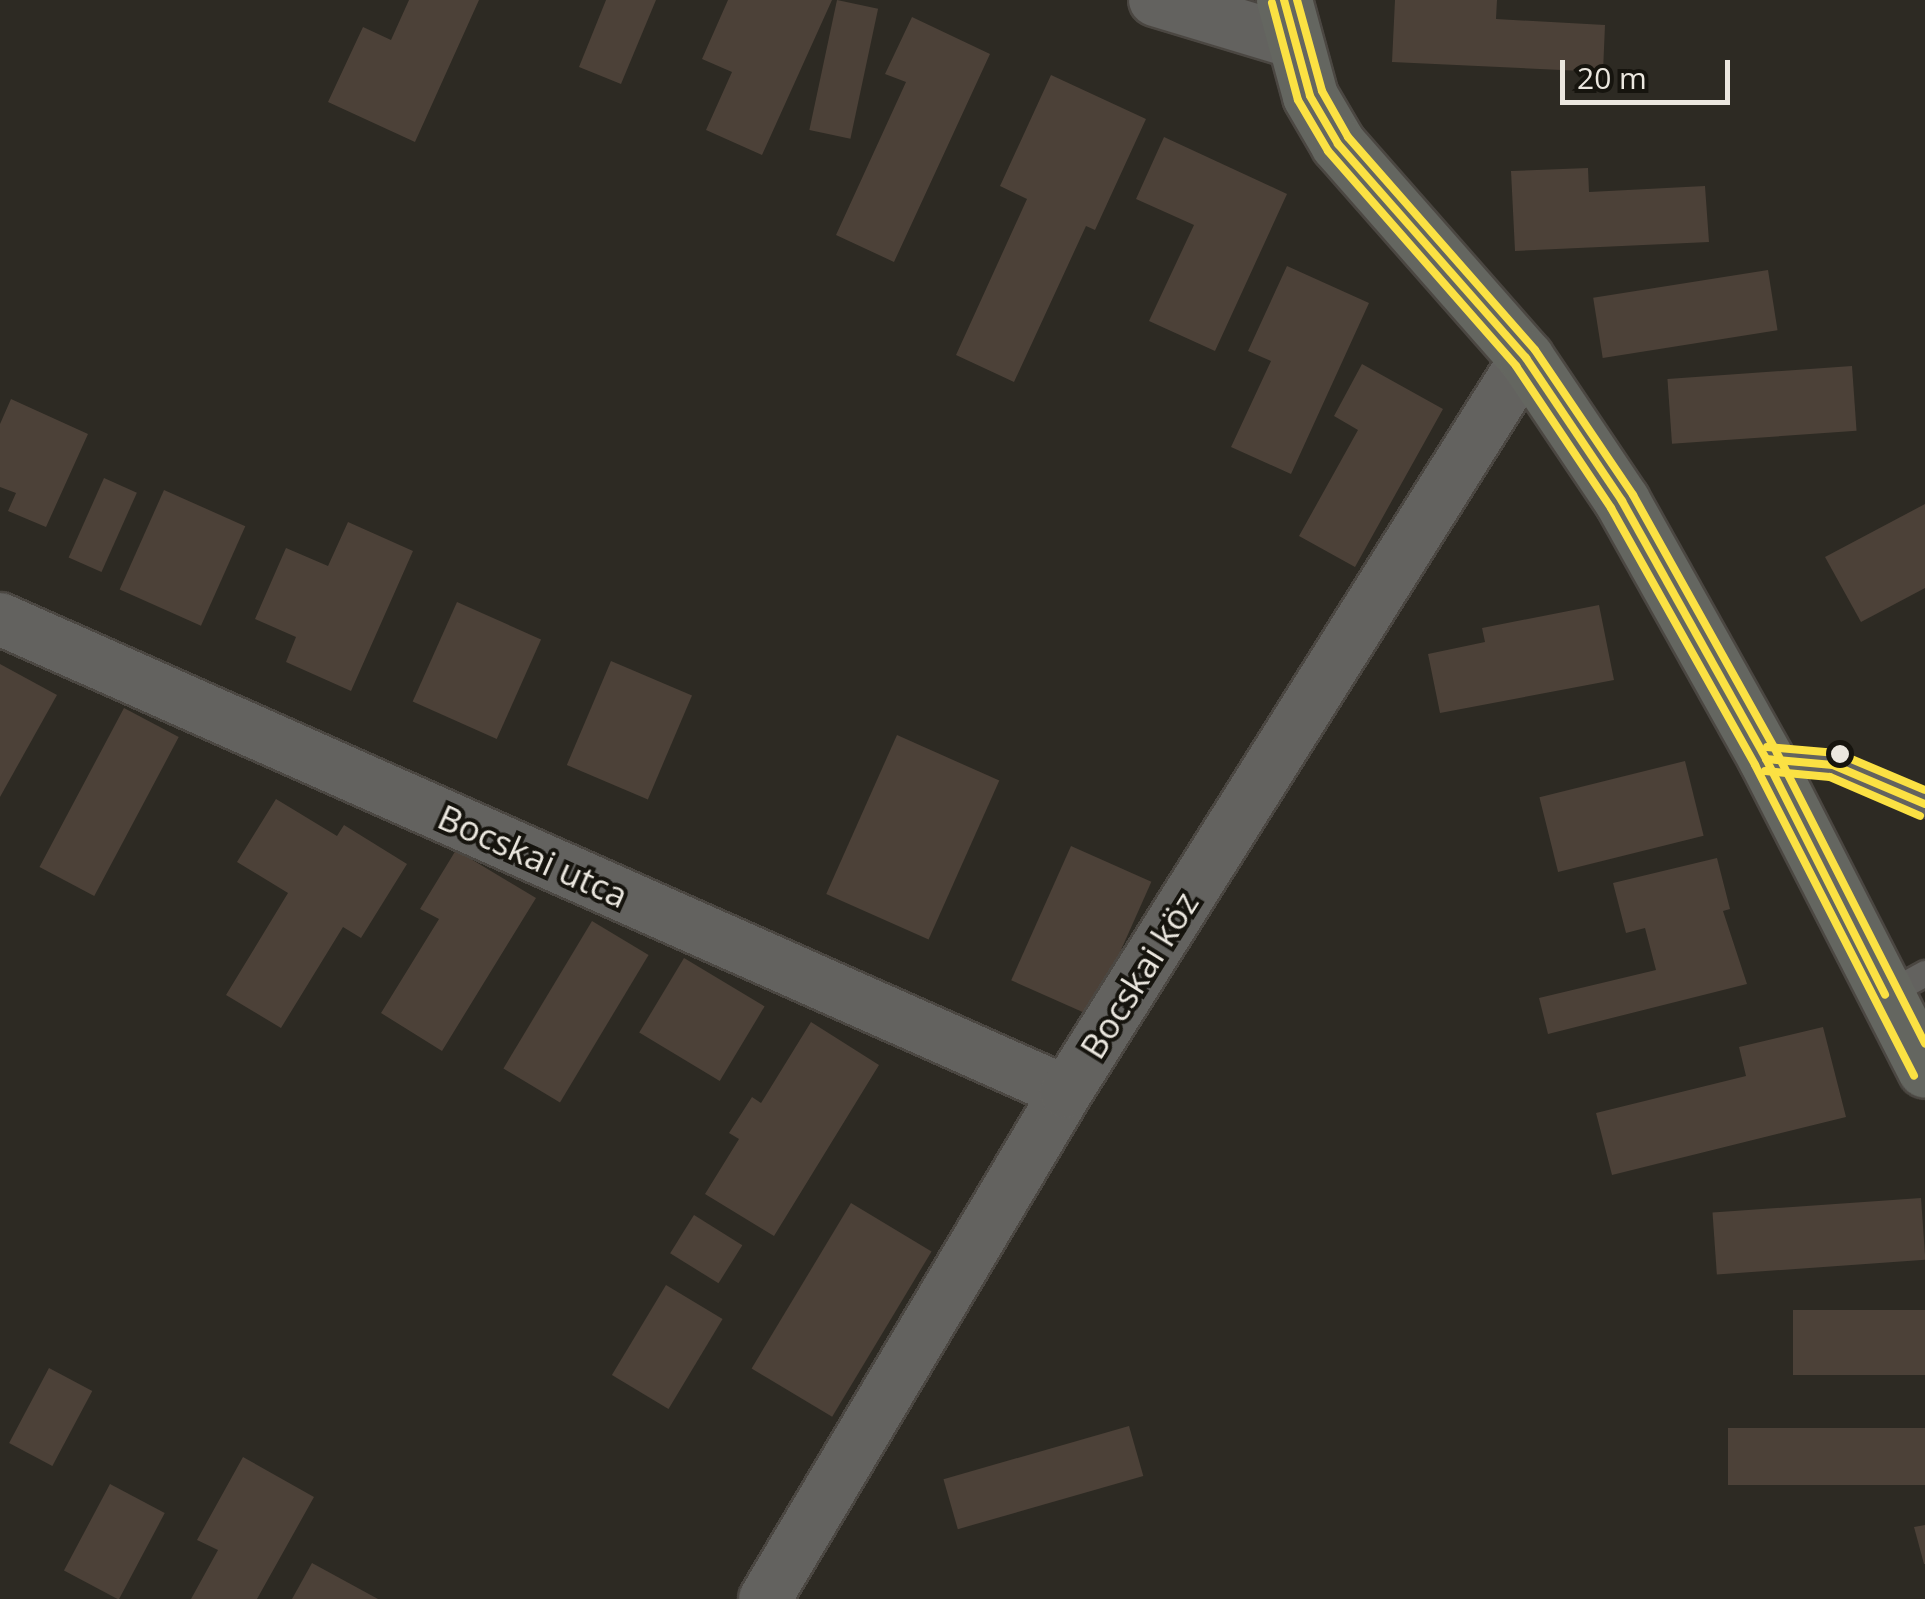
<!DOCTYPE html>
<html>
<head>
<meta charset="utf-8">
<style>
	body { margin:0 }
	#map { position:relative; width:1925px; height:1599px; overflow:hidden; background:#2d2a23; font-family:"Open Sans",sans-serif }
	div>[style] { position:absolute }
	.building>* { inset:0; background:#4c4138; transform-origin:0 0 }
	.roads { filter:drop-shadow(2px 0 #4b4742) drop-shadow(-2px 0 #4b4742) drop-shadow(0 2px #4b4742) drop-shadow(0 -2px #4b4742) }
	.service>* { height:25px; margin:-12.5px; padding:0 12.5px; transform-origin:12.5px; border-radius:12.5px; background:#63625f }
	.minor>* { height:52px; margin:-26px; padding:0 26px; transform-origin:26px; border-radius:26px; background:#63625f }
	.secondary>* { height:55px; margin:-27.5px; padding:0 27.5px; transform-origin:27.5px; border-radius:27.5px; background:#646660 }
	.bus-1>* { height:8px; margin:-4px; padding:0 4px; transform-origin:4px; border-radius:4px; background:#fbe143 }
	.bus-2>* { height:8px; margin:-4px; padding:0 4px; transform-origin:4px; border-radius:4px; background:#fbe143 }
	.bus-3>* { height:8px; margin:-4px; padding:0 4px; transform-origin:4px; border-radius:4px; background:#fbe143 }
	.dots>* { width:28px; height:28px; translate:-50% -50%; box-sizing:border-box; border:5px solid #16140e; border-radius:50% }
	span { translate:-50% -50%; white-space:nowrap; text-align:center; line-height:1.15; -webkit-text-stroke:8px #16140e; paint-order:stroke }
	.street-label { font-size:35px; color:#ebe7df }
	.scale { position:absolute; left:1560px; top:60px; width:170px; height:45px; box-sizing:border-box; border:5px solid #ebe7df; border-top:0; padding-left:12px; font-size:30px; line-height:35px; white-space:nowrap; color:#ebe7df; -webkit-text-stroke:8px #16140e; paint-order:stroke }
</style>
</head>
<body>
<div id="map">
	<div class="building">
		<i style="clip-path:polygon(409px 0,479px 0,415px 142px,328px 102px,363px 27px,391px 40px)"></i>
		<i style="clip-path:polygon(606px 0,656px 0,621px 84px,579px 67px)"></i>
		<i style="clip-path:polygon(728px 0,832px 0,762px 155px,706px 130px,732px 72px,702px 59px)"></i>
		<i style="left:837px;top:0;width:42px;height:133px;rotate:12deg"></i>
		<i style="clip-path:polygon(1395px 0,1497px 0,1496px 19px,1605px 25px,1603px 72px,1392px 62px)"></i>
		<i style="clip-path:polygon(912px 17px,990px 54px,894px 262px,836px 235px,906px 82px,885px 74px)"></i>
		<i style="clip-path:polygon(1051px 75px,1146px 119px,1095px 230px,1086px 226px,1014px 382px,956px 355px,1027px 199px,1000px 186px)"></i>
		<i style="clip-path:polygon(1164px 137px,1287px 194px,1215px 351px,1149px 321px,1194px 225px,1136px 199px)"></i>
		<i style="clip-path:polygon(1588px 168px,1589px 192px,1705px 186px,1709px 242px,1515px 251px,1511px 171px)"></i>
		<i style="clip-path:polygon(1287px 266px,1369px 303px,1291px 474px,1231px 447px,1271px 361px,1248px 351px)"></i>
		<i style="left:1768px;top:270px;width:61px;height:177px;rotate:81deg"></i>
		<i style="clip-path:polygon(1362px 364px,1443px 409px,1355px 567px,1299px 536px,1358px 430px,1334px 416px)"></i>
		<i style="left:1852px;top:366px;width:65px;height:185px;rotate:86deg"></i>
		<i style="clip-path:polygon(11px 399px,88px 434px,46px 527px,8px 511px,16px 493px,0 487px,0 424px)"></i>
		<i style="left:104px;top:478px;width:36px;height:87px;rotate:24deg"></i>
		<i style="left:164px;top:490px;width:89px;height:109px;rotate:24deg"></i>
		<i style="clip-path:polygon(1925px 504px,1925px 588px,1861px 622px,1825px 557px)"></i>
		<i style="clip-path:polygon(348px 522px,413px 551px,351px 691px,286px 662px,296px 637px,255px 619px,286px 548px,328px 566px)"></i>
		<i style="left:457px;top:602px;width:92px;height:109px;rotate:24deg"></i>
		<i style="clip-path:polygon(1599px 605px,1614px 680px,1440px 713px,1428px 654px,1485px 642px,1482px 628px)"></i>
		<i style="left:611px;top:661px;width:88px;height:113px;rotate:23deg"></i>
		<i style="clip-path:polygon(0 664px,57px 695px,0 797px)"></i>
		<i style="left:124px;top:708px;width:62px;height:180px;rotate:28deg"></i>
		<i style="left:897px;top:735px;width:112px;height:174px;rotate:24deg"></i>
		<i style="left:1685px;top:761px;width:77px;height:150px;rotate:76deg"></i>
		<i style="clip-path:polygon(276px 799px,337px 836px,344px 825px,407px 864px,361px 938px,343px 927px,281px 1028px,226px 995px,288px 893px,237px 862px)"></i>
		<i style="left:1071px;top:846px;width:88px;height:147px;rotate:24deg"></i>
		<i style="clip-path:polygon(456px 850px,536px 898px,442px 1051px,381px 1013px,439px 919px,420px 909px)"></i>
		<i style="clip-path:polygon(1717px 858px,1730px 909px,1723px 911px,1747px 984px,1548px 1034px,1539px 998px,1656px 970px,1645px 928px,1626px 933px,1613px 883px)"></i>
		<i style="left:592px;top:921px;width:66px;height:172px;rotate:31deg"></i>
		<i style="left:684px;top:958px;width:94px;height:87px;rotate:31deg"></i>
		<i style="clip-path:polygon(811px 1022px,879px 1065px,774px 1236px,705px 1194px,739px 1139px,729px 1133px,752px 1097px,761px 1103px)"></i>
		<i style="clip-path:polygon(1823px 1027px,1846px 1117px,1612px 1175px,1596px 1113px,1746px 1076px,1739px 1047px)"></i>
		<i style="left:1921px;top:1198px;width:62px;height:209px;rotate:86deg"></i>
		<i style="left:851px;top:1203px;width:94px;height:193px;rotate:31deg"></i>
		<i style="left:694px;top:1215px;width:57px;height:45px;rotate:32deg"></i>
		<i style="left:666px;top:1285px;width:66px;height:105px;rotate:31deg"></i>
		<i style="left:1925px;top:1310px;width:65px;height:132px;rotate:90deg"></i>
		<i style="left:49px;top:1368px;width:49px;height:85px;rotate:28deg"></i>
		<i style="left:1129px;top:1426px;width:52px;height:193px;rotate:74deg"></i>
		<i style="left:1925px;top:1428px;width:57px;height:197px;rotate:90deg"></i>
		<i style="clip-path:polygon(243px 1457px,314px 1497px,257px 1599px,191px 1599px,218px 1550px,197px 1540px)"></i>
		<i style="left:110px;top:1484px;width:62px;height:98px;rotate:28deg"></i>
		<i style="clip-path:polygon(1925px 1525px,1925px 1564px,1924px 1564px,1914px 1527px)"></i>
		<i style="clip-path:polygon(312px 1563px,378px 1599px,292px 1599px)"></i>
	</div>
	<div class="roads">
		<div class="service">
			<i style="left:1766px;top:759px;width:67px;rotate:5.1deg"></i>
			<i style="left:1833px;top:765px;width:100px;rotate:23deg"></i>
			<i style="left:1885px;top:995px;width:46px;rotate:-28.8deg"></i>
		</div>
		<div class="minor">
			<i style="left:1155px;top:0;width:142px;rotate:16.8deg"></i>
			<i style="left:0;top:619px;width:1166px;rotate:23.93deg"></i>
			<i style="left:765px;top:1599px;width:590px;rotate:-59.3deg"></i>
			<i style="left:1066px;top:1092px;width:866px;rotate:-57.92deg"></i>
		</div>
		<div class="secondary">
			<i style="left:1284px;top:0;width:99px;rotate:74.8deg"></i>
			<i style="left:1310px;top:96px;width:56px;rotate:59.7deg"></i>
			<i style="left:1338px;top:144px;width:285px;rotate:48.7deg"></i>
			<i style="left:1526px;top:358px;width:172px;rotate:56.1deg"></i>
			<i style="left:1622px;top:501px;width:295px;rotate:60.8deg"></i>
			<i style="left:1766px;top:759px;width:349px;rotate:62.9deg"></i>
		</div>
	</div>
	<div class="bus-1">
		<i style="left:1284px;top:0;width:99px;rotate:74.8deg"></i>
		<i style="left:1310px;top:96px;width:56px;rotate:59.7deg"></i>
		<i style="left:1338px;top:144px;width:285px;rotate:48.7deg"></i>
		<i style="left:1526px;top:358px;width:172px;rotate:56.1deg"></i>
		<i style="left:1622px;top:501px;width:295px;rotate:60.8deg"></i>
		<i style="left:1766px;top:759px;width:264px;rotate:63.2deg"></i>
		<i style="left:1766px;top:759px;width:67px;rotate:5.1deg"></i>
		<i style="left:1833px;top:765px;width:100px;rotate:23deg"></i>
	</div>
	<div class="bus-2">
		<i style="left:1272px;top:3px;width:100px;rotate:75deg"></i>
		<i style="left:1298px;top:100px;width:59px;rotate:59.5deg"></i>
		<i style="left:1328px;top:151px;width:286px;rotate:48.8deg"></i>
		<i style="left:1516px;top:366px;width:171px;rotate:56.2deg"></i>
		<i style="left:1611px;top:508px;width:295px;rotate:60.7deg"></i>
		<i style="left:1755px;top:765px;width:349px;rotate:62.9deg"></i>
		<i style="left:1765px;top:771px;width:65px;rotate:5.3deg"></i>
		<i style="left:1830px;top:777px;width:98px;rotate:23.4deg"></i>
	</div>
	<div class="bus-3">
		<i style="left:1297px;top:0;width:94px;rotate:74.6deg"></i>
		<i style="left:1322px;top:91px;width:53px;rotate:60.5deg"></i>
		<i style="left:1348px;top:137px;width:283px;rotate:48.7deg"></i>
		<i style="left:1535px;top:350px;width:175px;rotate:55.9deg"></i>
		<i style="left:1633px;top:495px;width:295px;rotate:60.8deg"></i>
		<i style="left:1777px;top:753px;width:326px;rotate:63deg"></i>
		<i style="left:1767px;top:747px;width:70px;rotate:4.9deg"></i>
		<i style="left:1837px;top:753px;width:95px;rotate:22.8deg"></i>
	</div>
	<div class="dots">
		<i style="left:1840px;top:754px;background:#ebe7df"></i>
	</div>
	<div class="street-label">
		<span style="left:533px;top:856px;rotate:24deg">Bocskai utca</span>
		<span style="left:1139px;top:975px;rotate:-58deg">Bocskai köz</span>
	</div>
	<div class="scale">20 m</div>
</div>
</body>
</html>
